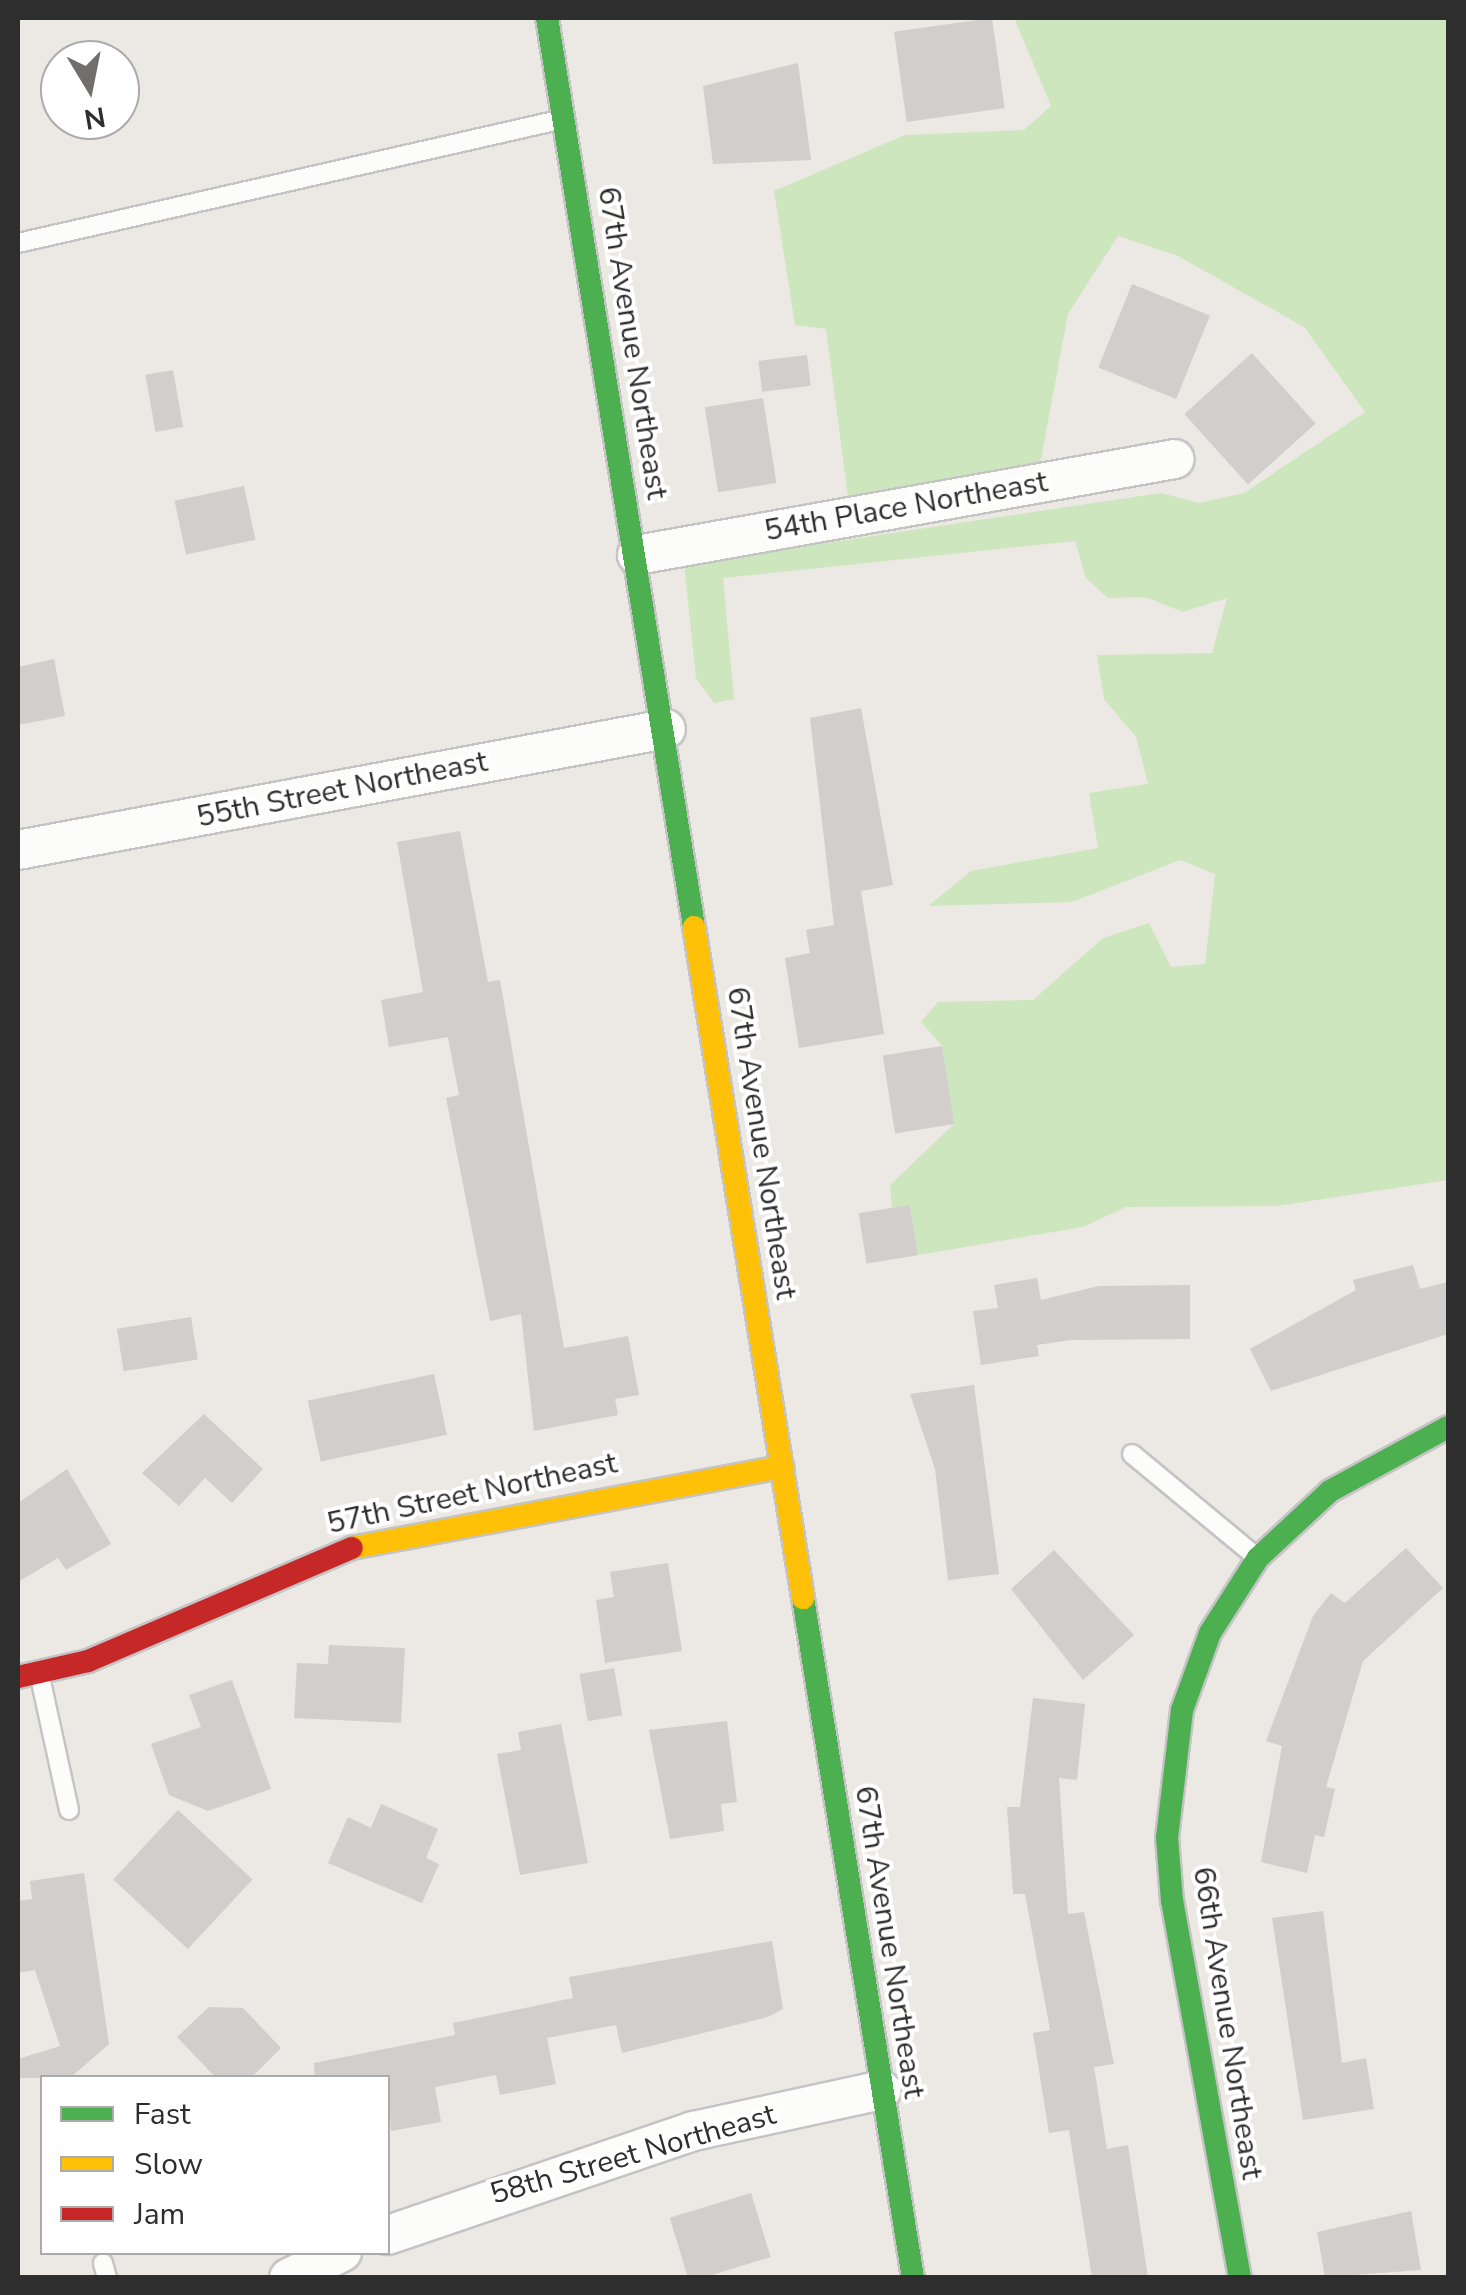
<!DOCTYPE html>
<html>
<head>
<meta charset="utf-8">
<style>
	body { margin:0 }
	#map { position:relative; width:1466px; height:2295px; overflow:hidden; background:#ece8e4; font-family:"Nunito Sans",sans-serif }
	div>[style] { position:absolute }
	.green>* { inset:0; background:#cee6be }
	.building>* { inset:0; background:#d1cecb; transform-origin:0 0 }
	.roads { filter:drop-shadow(2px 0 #c5c4c5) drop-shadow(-2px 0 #c5c4c5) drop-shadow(0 2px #c5c4c5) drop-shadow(0 -2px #c5c4c5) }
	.lane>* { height:18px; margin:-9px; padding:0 9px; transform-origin:9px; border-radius:9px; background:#fcfcfb }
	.street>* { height:38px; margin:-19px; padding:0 19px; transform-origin:19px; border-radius:19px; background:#fcfcfb }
	.fast>* { height:22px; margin:-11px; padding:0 11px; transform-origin:11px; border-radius:11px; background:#4caf50 }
	.slow>* { height:22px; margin:-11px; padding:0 11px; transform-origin:11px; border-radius:11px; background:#ffc107 }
	.jam>* { height:22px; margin:-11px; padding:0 11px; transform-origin:11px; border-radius:11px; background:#c62828 }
	span { translate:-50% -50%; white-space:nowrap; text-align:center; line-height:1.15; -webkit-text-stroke:8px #fff; paint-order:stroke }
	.street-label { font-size:30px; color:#2e2e2e }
	.frame { position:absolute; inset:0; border:20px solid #2e2e2e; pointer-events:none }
	.legend { position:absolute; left:40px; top:2075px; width:350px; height:180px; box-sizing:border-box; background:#fff; border:2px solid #ababab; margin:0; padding:12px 18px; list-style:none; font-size:30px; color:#2e2e2e }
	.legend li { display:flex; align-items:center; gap:20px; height:50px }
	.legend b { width:50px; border:2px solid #ababab }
	.north { position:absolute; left:40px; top:40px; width:100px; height:100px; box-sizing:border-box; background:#fff; border:2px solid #ababab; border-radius:50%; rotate:170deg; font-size:28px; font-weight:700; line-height:40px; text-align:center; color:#2e2e2e }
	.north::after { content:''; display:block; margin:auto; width:35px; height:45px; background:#706f6e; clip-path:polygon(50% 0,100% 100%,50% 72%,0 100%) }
</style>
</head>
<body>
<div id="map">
	<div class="green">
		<i style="clip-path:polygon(1014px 18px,1448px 18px,1448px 1180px,1277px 1206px,1126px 1207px,1083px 1227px,918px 1255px,910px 1205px,892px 1208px,890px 1185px,954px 1124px,942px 1046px,921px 1022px,938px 1002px,1033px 1000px,1103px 938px,1149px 923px,1171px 967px,1205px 964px,1215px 874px,1180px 860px,1072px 902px,928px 906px,971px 871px,1098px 848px,1089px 793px,1148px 784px,1136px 737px,1104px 699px,1097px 655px,1212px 653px,1227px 598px,1183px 612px,1145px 597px,1108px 598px,1086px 578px,1075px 541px,723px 578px,734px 699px,714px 703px,696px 678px,684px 564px,1161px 493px,1199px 503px,1244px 493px,1365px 412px,1304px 327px,1178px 256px,1118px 236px,1068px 314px,1040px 464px,848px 497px,826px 329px,795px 325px,774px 191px,905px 135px,1024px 130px,1051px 106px)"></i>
	</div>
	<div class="building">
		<i style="left:992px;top:18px;width:91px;height:99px;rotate:82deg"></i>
		<i style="clip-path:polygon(798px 63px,811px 160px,713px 164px,703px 86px)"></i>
		<i style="left:1132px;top:284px;width:84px;height:90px;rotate:22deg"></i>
		<i style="left:1252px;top:353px;width:95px;height:91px;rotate:48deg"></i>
		<i style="left:807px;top:355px;width:31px;height:49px;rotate:83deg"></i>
		<i style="left:173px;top:370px;width:58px;height:28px;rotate:80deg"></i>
		<i style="left:763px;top:398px;width:86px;height:59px;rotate:81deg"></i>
		<i style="left:244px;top:486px;width:55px;height:71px;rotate:78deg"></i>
		<i style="clip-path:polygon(54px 659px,65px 716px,18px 725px,18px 667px)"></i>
		<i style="clip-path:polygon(861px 708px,893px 885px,861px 891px,884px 1034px,799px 1048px,785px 958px,810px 953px,806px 930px,834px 925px,810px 718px)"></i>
		<i style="clip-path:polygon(460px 831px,488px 982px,500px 980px,564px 1348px,628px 1336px,639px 1395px,615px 1399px,618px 1415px,534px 1431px,521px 1314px,490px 1321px,446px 1098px,459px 1095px,448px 1037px,389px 1047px,381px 1000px,423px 992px,397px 842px)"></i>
		<i style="left:942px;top:1046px;width:79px;height:60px;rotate:81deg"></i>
		<i style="left:910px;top:1205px;width:51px;height:52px;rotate:81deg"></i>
		<i style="clip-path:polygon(1413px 1265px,1420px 1289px,1448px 1282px,1448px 1334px,1271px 1391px,1250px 1349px,1356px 1290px,1353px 1280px)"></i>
		<i style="clip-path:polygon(1037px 1278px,1041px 1300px,1099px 1286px,1190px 1285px,1190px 1339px,1071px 1340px,1037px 1345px,1039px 1356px,981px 1365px,973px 1311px,998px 1308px,994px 1285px)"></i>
		<i style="left:191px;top:1317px;width:43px;height:75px;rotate:81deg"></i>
		<i style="left:434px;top:1374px;width:62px;height:129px;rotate:78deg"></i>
		<i style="clip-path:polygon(974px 1385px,999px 1574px,948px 1580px,935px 1469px,910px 1394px)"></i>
		<i style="clip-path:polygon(204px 1414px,263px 1469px,232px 1503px,205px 1478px,179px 1506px,142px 1473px)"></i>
		<i style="clip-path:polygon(67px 1469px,111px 1544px,66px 1570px,58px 1558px,18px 1582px,18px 1503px)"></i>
		<i style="clip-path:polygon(1406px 1548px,1443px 1588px,1363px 1661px,1326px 1787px,1335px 1789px,1324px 1837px,1315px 1835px,1307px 1873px,1261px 1862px,1282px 1746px,1266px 1741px,1313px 1616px,1331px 1593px,1345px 1603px)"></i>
		<i style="clip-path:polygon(1054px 1550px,1134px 1635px,1083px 1680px,1011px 1589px)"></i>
		<i style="clip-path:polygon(668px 1563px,682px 1651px,605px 1663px,596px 1600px,614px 1597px,610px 1572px)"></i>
		<i style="clip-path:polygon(329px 1645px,405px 1648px,401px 1723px,294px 1718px,297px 1663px,328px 1664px)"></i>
		<i style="left:614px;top:1668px;width:48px;height:35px;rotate:80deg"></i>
		<i style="clip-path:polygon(232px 1680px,271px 1789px,208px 1811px,169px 1795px,151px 1744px,201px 1727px,189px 1695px)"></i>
		<i style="clip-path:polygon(1033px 1698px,1085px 1704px,1077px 1780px,1059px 1778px,1068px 1914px,1084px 1912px,1114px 2064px,1094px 2067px,1107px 2149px,1128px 2145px,1148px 2278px,1092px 2278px,1069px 2130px,1049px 2133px,1033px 2033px,1050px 2030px,1025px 1894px,1013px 1894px,1007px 1807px,1020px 1807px)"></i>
		<i style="clip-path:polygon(727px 1721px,737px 1802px,721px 1804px,724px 1831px,670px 1839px,649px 1730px)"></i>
		<i style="clip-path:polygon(561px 1724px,588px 1863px,520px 1875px,497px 1754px,521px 1750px,518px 1732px)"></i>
		<i style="clip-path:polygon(381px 1804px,438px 1829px,426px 1858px,439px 1864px,422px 1903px,328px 1863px,348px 1817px,371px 1828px)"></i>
		<i style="left:178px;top:1810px;width:102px;height:95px;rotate:43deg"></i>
		<i style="clip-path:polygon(84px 1873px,109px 2044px,70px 2078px,18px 2078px,18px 2059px,60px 2046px,35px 1970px,18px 1973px,18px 1901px,32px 1899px,30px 1881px)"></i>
		<i style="clip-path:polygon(1323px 1911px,1342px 2063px,1366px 2058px,1374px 2109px,1303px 2120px,1272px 1918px)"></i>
		<i style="clip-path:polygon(772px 1941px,783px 2009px,768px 2017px,622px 2053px,616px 2025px,547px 2038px,556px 2084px,500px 2095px,496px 2075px,435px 2087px,441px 2122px,391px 2131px,388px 2078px,315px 2078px,314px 2063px,455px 2035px,453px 2023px,573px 1998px,569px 1977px)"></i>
		<i style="clip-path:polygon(209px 2007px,243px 2008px,281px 2048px,251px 2078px,216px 2078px,177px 2037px)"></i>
		<i style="left:751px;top:2193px;width:67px;height:85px;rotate:73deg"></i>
		<i style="clip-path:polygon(1411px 2211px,1421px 2270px,1325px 2277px,1317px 2232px)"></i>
	</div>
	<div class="roads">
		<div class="lane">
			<i style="left:18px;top:243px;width:555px;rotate:-12.81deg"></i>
			<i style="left:1132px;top:1454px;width:157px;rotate:39.6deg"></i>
			<i style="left:40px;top:1677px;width:136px;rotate:77.7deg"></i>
			<i style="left:103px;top:2263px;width:16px;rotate:75deg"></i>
		</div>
		<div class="street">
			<i style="left:637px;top:555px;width:546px;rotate:-10.12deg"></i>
			<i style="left:18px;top:850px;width:659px;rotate:-10.58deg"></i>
			<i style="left:388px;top:2235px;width:323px;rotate:-18.8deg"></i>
			<i style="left:694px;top:2131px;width:192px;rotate:-12.3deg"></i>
			<i style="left:289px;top:2278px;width:59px;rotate:-26.1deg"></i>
		</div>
		<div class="fast">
			<i style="left:547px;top:18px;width:921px;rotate:80.81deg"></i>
			<i style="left:803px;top:1598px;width:689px;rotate:80.81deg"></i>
			<i style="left:1240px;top:2278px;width:383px;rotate:-100.2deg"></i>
			<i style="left:1172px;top:1901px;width:63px;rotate:-94.5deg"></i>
			<i style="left:1167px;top:1838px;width:129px;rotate:-83.3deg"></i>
			<i style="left:1182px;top:1710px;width:82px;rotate:-70deg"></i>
			<i style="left:1210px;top:1633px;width:89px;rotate:-57.4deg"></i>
			<i style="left:1258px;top:1558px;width:98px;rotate:-42.9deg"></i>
			<i style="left:1330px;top:1491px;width:134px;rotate:-28.5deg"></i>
		</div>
		<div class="slow">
			<i style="left:694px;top:927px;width:680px;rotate:80.77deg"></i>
			<i style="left:352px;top:1548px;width:438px;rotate:-10.7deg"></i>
		</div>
		<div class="jam">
			<i style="left:18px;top:1677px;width:72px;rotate:-12.9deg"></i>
			<i style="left:88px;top:1661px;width:287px;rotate:-23.2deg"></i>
		</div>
	</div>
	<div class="street-label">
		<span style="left:632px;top:343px;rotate:81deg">67th Avenue Northeast</span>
		<span style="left:906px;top:507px;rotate:-10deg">54th Place Northeast</span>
		<span style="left:342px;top:790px;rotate:-11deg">55th Street Northeast</span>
		<span style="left:761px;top:1143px;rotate:81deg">67th Avenue Northeast</span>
		<span style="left:472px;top:1494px;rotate:-12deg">57th Street Northeast</span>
		<span style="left:889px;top:1942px;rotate:81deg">67th Avenue Northeast</span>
		<span style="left:1227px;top:2023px;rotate:81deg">66th Avenue Northeast</span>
		<span style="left:633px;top:2155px;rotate:-16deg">58th Street Northeast</span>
	</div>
	<div class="frame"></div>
	<ul class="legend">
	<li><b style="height:12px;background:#4caf50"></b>Fast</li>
	<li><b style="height:12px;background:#ffc107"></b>Slow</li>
	<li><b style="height:12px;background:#c62828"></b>Jam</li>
	</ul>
	<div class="north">N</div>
</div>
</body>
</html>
